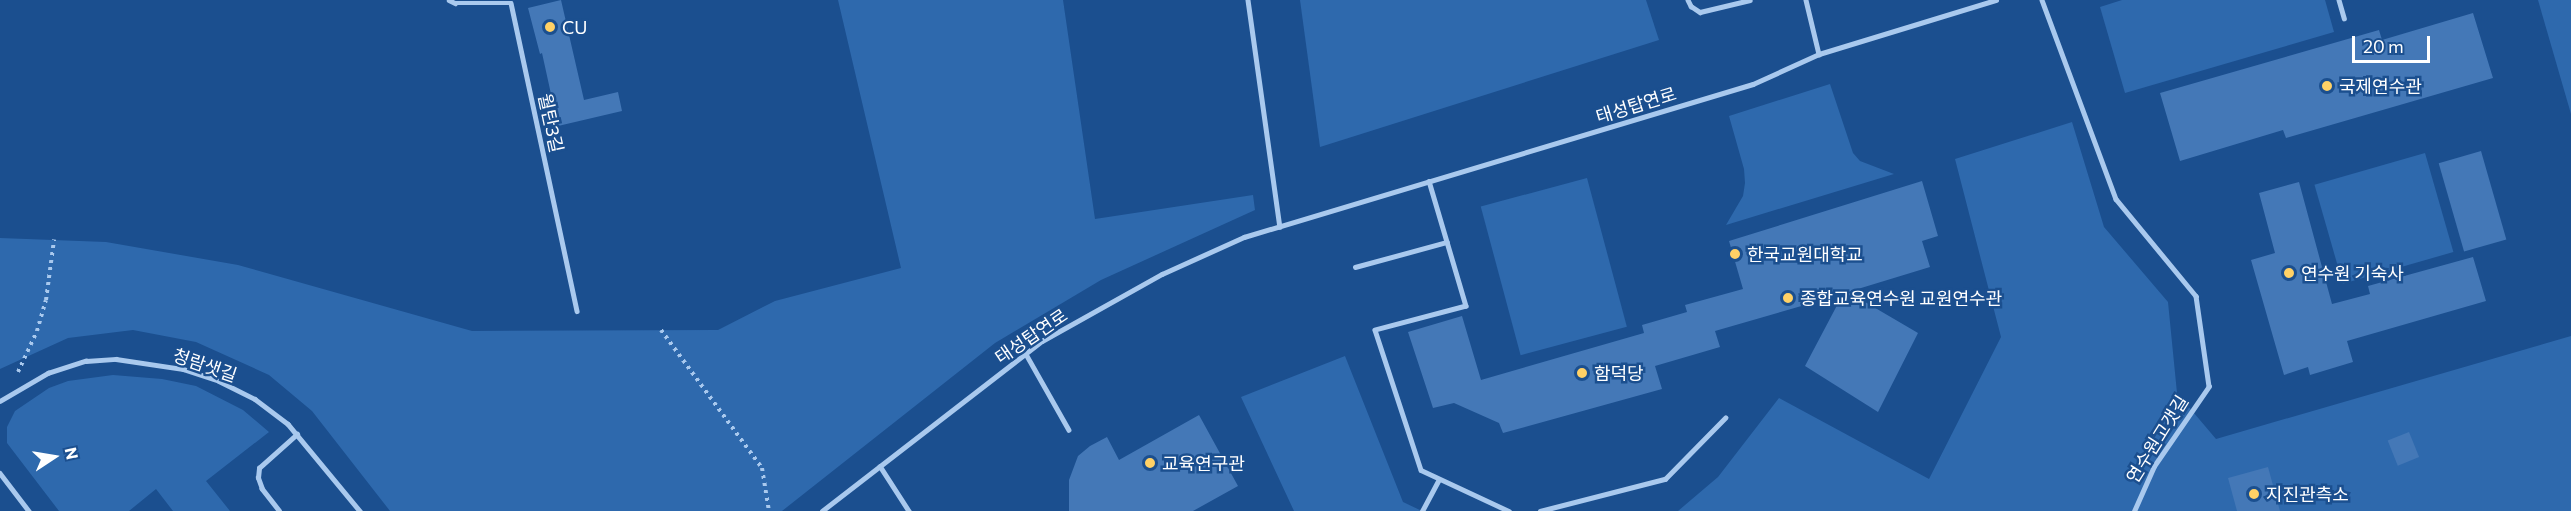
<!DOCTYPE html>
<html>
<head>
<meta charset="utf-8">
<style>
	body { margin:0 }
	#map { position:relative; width:2571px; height:511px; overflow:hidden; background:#1b4f8f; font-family:Commissioner,"Noto Sans KR",sans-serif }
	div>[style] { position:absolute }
	.green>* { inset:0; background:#2e69ad; transform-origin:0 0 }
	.building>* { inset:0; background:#4478b7; transform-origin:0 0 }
	.path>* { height:4px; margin-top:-2px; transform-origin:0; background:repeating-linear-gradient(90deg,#a9c9ee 0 3px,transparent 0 7.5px) }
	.service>* { height:4.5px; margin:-2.25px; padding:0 2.25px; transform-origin:2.25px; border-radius:2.25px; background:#a9c9ee }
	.pedestrian>* { height:5px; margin:-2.5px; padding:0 2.5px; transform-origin:2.5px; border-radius:2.5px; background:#a9c9ee }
	.dots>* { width:16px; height:16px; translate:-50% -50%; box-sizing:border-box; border:3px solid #1b4f8f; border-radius:50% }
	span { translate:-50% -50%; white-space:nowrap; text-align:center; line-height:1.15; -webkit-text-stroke:5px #1b4f8f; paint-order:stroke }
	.poi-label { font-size:18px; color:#fff }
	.left { translate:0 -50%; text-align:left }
	.street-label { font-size:18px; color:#fff }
	.north { position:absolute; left:24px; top:427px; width:60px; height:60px; -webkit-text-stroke:4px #1b4f8f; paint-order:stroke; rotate:78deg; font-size:16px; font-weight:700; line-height:24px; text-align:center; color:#fff }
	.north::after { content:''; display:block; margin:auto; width:21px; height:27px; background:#fff; clip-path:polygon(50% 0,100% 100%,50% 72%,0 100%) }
	.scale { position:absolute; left:2352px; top:36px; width:78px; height:27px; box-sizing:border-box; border:3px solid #fff; border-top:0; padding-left:8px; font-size:18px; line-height:21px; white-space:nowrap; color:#fff; -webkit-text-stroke:4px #1b4f8f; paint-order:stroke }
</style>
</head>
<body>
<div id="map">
	<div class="green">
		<i style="clip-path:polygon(838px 0,1063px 0,1095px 219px,1253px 195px,1255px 210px,1101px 280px,995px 343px,782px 511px,390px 511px,312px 411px,269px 375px,196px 342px,133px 330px,68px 338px,0 369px,0 238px,106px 242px,238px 265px,472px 331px,718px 330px,775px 301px,901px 268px)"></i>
		<i style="clip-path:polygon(1300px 0,1646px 0,1659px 40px,1320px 147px)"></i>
		<i style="clip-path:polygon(2122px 0,2325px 0,2334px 32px,2125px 93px,2100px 7px)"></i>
		<i style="clip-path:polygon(2538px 0,2571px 0,2571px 114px)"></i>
		<i style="clip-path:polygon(1830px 84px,1853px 153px,1860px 161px,1894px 174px,1726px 225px,1743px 196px,1745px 183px,1744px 169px,1729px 116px)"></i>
		<i style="clip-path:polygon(2072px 122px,2104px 227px,2168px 302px,2177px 393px,2216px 439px,2571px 336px,2571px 511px,1678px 511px,1718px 477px,1779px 398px,1929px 479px,2001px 337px,1955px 159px)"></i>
		<i style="left:2425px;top:153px;width:103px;height:115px;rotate:74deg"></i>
		<i style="left:1587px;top:178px;width:154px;height:110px;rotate:75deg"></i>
		<i style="clip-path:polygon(1345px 356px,1403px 502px,1422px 511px,1294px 511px,1241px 397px)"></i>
		<i style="clip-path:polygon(113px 375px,162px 379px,196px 386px,243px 410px,269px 432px,206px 481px,230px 511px,173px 511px,156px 489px,129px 511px,59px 511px,7px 443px,7px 427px,15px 411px,49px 388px,68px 381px)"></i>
	</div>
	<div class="building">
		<i style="clip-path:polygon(561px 0,584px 100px,618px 92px,622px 111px,558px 126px,542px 53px,540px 54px,528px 8px)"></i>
		<i style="clip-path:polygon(2473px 13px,2493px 78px,2286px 138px,2283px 130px,2180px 161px,2160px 93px,2379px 30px,2382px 40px)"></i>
		<i style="left:2481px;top:151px;width:92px;height:44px;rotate:74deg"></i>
		<i style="clip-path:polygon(1922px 181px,1938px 236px,1922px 241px,1930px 267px,1848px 292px,1918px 333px,1878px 412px,1805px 366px,1843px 294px,1715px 331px,1720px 347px,1655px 366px,1662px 389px,1503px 433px,1499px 423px,1454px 403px,1433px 408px,1408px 332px,1462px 316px,1481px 380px,1644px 333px,1642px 325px,1687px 312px,1685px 305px,1743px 289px,1729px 241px)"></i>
		<i style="clip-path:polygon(2299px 182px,2332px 304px,2370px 294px,2368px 286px,2473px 257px,2486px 301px,2347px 341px,2353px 362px,2310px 375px,2308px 367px,2284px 375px,2251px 260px,2275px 253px,2259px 193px)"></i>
		<i style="clip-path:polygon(1199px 415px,1238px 486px,1193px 511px,1069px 511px,1069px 480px,1078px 456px,1090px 446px,1107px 437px,1119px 460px)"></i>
		<i style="left:2409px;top:432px;width:27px;height:23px;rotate:68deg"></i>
		<i style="clip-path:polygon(2268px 467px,2280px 511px,2237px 511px,2228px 478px)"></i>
	</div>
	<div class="path">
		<i style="left:661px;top:330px;width:171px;rotate:53.8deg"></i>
		<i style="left:762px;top:468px;width:44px;rotate:80.8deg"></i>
		<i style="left:18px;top:372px;width:45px;rotate:-65.1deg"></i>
		<i style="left:37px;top:331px;width:32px;rotate:-74deg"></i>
		<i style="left:46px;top:300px;width:61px;rotate:-82.4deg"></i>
	</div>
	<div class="service">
		<i style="left:449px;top:0;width:7px;rotate:27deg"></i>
		<i style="left:455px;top:3px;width:56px"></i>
		<i style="left:511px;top:3px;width:315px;rotate:77.9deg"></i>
		<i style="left:1248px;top:0;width:229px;rotate:82deg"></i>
		<i style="left:1688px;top:0;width:7px;rotate:63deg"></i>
		<i style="left:1691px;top:6px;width:11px;rotate:34deg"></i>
		<i style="left:1700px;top:12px;width:51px;rotate:-13.5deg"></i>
		<i style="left:1806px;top:0;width:56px;rotate:76.5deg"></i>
		<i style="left:2042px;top:0;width:212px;rotate:69.6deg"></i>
		<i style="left:2116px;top:199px;width:126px;rotate:50.5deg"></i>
		<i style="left:2196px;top:296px;width:91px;rotate:81.8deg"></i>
		<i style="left:2339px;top:0;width:19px;rotate:74deg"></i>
		<i style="left:1429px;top:181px;width:130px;rotate:73.5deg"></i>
		<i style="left:1466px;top:306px;width:94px;rotate:165.2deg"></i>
		<i style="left:1375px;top:330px;width:147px;rotate:71.8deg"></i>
		<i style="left:1421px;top:470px;width:97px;rotate:25deg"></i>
		<i style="left:1355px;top:267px;width:95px;rotate:-15.2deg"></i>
		<i style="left:1026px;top:354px;width:87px;rotate:60.5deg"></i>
		<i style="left:0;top:401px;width:56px;rotate:-30.3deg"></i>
		<i style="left:48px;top:373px;width:40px;rotate:-18deg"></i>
		<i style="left:86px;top:361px;width:30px;rotate:-4deg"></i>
		<i style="left:116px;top:359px;width:68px;rotate:8.5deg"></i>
		<i style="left:183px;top:369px;width:38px;rotate:18deg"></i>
		<i style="left:219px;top:381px;width:40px;rotate:26.6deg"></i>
		<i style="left:255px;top:399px;width:41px;rotate:37.1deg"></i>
		<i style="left:288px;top:424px;width:113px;rotate:50.4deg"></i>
		<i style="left:880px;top:466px;width:54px;rotate:57.2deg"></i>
		<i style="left:0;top:473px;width:48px;rotate:52.7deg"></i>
		<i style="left:279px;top:511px;width:28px;rotate:-128deg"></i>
		<i style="left:262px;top:489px;width:12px;rotate:-110deg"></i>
		<i style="left:258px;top:478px;width:10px;rotate:-84deg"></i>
		<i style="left:259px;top:468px;width:51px;rotate:-41.8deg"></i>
		<i style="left:822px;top:511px;width:278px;rotate:-37.7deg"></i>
		<i style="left:1042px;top:341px;width:137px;rotate:-29.2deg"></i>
		<i style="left:1162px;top:274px;width:90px;rotate:-24.3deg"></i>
		<i style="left:1244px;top:237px;width:531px;rotate:-16.73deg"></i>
		<i style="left:1753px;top:84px;width:72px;rotate:-24.4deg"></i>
		<i style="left:1819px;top:54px;width:185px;rotate:-17deg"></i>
		<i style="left:1540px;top:511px;width:129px;rotate:-14.4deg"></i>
		<i style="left:1665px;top:479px;width:86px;rotate:-45.5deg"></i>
	</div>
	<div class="pedestrian">
		<i style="left:1422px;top:511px;width:36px;rotate:-62deg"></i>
		<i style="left:2134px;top:511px;width:49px;rotate:-66deg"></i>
		<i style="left:2154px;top:466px;width:97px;rotate:-55.5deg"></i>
	</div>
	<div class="dots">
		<i style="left:550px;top:27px;background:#ffd166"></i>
		<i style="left:2327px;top:86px;background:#ffd166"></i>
		<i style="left:1735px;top:254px;background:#ffd166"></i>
		<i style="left:2289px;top:273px;background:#ffd166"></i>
		<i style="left:1788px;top:298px;background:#ffd166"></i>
		<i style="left:1582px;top:373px;background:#ffd166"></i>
		<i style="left:1150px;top:463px;background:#ffd166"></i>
		<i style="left:2254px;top:494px;background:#ffd166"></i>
	</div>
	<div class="poi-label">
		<span class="left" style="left:562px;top:27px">CU</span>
		<span class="left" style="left:2339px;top:86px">국제연수관</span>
		<span class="left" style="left:1747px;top:254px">한국교원대학교</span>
		<span class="left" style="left:2301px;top:273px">연수원 기숙사</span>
		<span class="left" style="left:1800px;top:298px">종합교육연수원 교원연수관</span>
		<span class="left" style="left:1594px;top:373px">함덕당</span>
		<span class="left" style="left:1162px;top:463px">교육연구관</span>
		<span class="left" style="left:2266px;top:494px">지진관측소</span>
	</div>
	<div class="street-label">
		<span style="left:1636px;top:105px;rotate:-17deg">태성탑연로</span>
		<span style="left:551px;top:123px;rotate:78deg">월탄3길</span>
		<span style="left:1031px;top:336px;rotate:-34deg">태성탑연로</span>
		<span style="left:205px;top:365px;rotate:19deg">청람샛길</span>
		<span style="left:2157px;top:439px;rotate:-58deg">연수원고갯길</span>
	</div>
	<div class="north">N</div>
	<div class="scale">20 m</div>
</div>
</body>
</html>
